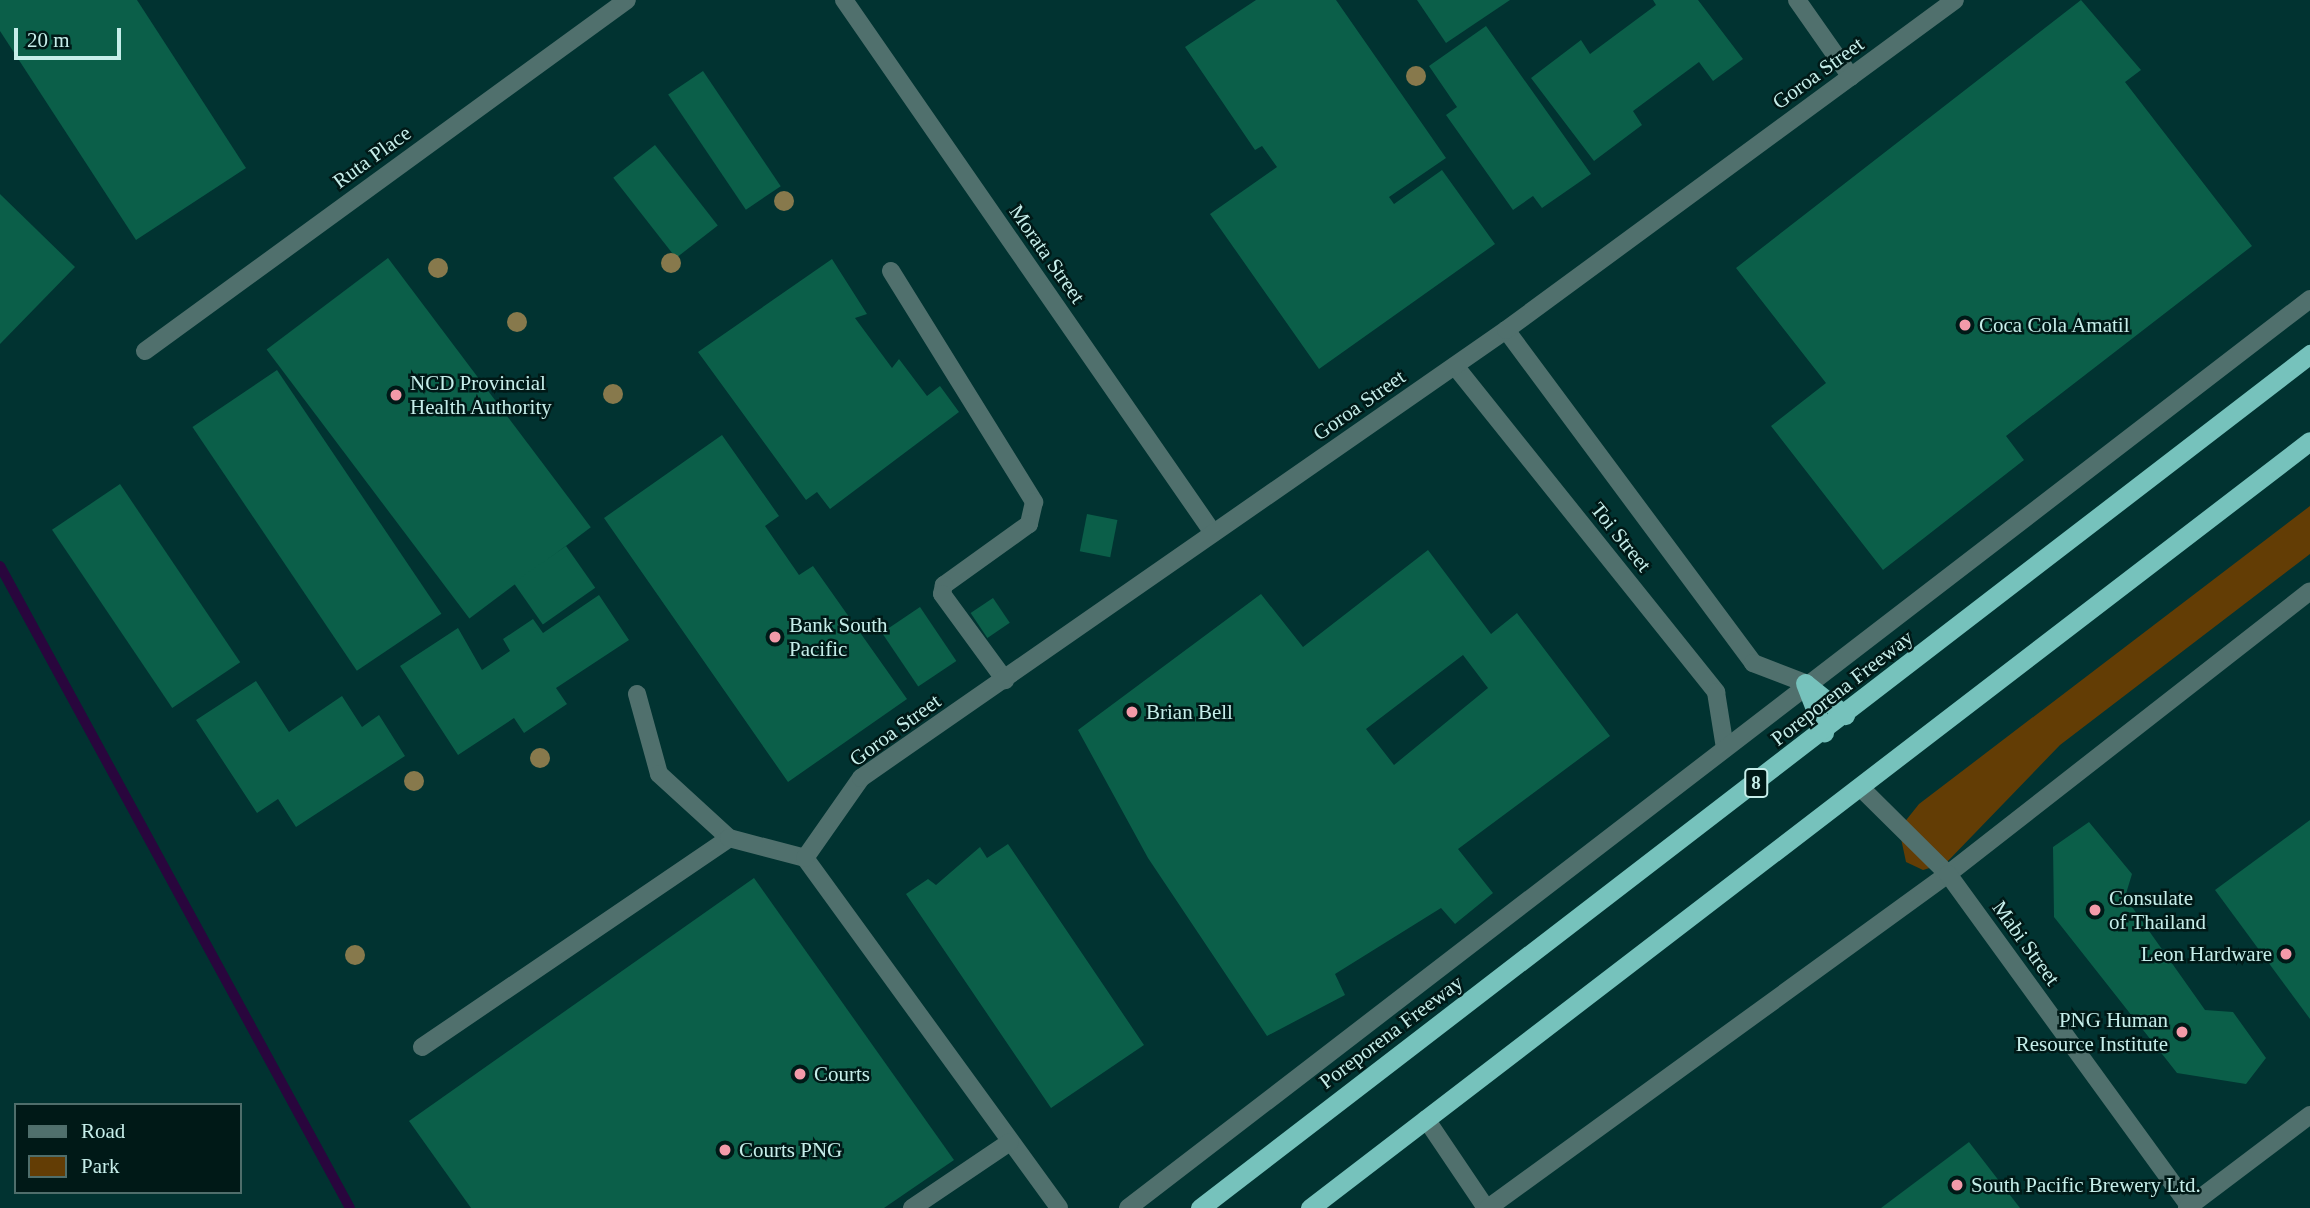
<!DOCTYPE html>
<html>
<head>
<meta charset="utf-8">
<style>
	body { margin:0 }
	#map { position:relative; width:2310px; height:1208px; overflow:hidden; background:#013331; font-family:"Times New Roman",serif }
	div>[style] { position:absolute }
	.green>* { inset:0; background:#633d05 }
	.stream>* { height:10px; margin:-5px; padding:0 5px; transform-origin:5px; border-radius:5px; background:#29063d }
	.building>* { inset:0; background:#0b5f49; transform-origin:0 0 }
	.service>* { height:18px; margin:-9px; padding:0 9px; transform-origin:9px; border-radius:9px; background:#50706d }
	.minor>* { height:18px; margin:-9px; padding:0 9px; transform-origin:9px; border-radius:9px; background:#50706d }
	.tertiary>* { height:18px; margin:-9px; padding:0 9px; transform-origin:9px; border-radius:9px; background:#50706d }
	.trunk>* { height:19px; margin:-9.5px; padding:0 9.5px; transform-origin:9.5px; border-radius:9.5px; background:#76c2bc }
	.trees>* { width:20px; height:20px; margin:-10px; border-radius:50%; background:#87794c }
	.dots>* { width:19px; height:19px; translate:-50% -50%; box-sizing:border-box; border:4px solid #001917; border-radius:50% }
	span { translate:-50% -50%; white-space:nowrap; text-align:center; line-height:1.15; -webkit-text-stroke:5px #001917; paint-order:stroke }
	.shield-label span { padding:2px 5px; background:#001917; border:2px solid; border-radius:5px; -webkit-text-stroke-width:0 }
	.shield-label { font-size:19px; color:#c6eeea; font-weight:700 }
	.street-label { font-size:21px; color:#c6eeea }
	.poi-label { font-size:21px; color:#c6eeea }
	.left { translate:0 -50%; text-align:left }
	.right { translate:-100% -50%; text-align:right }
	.legend { position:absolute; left:14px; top:1103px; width:228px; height:91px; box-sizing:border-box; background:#001917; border:2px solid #4f6e6b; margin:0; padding:9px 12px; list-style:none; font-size:21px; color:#c6eeea }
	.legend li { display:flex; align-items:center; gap:14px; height:35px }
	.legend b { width:35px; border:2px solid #4f6e6b }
	.scale { position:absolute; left:14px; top:28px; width:107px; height:32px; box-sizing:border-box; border:4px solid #c6eeea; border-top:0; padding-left:9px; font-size:21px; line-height:24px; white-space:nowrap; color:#c6eeea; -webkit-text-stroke:5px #001917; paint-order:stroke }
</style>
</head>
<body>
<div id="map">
	<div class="green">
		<i style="clip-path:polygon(2310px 506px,2310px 554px,2060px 745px,1946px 863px,1923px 870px,1906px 862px,1899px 829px,1919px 804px)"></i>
	</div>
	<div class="stream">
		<i style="left:0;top:566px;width:731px;rotate:61.4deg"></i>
	</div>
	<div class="building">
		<i style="clip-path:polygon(0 0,137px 0,246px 168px,136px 240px,0 31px)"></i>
		<i style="clip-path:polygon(1256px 0,1336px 0,1446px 158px,1389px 197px,1394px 204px,1442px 170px,1495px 244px,1319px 369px,1210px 214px,1277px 167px,1262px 146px,1255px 150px,1185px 47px)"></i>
		<i style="clip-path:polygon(1417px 0,1510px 0,1446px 43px)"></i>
		<i style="clip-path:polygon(1653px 0,1698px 0,1743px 59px,1713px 81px,1699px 62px,1633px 111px,1642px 125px,1594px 161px,1531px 78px,1581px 40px,1590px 54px,1656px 5px)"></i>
		<i style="clip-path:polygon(2081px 0,2141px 70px,2125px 82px,2252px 246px,2006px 436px,2024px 460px,1883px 570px,1771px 426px,1826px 383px,1736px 268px)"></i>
		<i style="clip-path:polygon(1486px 26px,1591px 174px,1542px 208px,1533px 196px,1513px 210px,1446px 115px,1457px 107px,1429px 66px)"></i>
		<i style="left:703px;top:71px;width:139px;height:42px;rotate:56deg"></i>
		<i style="left:655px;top:145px;width:102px;height:53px;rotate:52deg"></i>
		<i style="clip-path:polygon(0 194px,75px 267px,0 344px)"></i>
		<i style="left:388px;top:258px;width:337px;height:152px;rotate:53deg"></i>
		<i style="clip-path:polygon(832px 259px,867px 314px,855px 318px,892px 368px,899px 359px,927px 396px,940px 386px,959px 412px,830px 509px,817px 492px,806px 500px,698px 352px)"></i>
		<i style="left:277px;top:370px;width:294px;height:102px;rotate:56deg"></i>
		<i style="clip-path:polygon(722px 435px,779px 516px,765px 526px,799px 575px,813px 566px,907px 699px,788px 782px,604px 518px)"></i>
		<i style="left:120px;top:484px;width:215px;height:82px;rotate:56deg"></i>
		<i style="left:1087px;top:514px;width:31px;height:38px;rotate:11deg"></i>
		<i style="left:566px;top:546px;width:51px;height:64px;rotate:55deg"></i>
		<i style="clip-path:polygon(evenodd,1428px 550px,1491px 634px,1517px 613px,1610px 736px,1458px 849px,1493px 893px,1455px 924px,1441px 908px,1335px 974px,1345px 995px,1267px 1036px,1148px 858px,1078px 730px,1261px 594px,1303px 647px,1428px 550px,1463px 655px,1488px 688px,1394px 765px,1366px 729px,1463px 655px)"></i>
		<i style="clip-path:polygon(599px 595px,629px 640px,556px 688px,567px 704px,524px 733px,514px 718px,458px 755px,400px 666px,458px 628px,482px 670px,510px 651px,503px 639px,533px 619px,543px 633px)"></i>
		<i style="left:993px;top:598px;width:30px;height:27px;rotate:56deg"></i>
		<i style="left:920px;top:607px;width:65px;height:46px;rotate:56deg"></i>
		<i style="clip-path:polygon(256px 681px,289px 732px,342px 696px,362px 727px,379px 715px,405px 756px,296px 827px,278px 799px,257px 813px,196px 720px)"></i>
		<i style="clip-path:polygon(2310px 820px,2310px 1019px,2215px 890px)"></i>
		<i style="clip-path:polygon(2089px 822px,2132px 874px,2125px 897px,2205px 1010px,2233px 1012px,2266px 1058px,2246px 1084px,2177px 1073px,2054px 917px,2053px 847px)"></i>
		<i style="clip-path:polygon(1008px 844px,1144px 1045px,1051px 1108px,906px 894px,928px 879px,936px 885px,980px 847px,987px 858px)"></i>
		<i style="clip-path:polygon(754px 878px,954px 1160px,884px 1208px,471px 1208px,409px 1121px)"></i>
		<i style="clip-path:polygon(1969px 1142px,2020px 1208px,1881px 1208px)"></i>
	</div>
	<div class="service">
		<i style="left:891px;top:271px;width:272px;rotate:58.2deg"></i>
		<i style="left:1034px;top:502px;width:23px;rotate:103deg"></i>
		<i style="left:1029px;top:524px;width:105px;rotate:144.3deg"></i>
		<i style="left:944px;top:585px;width:9px;rotate:103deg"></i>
		<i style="left:942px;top:594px;width:107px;rotate:53.8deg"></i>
		<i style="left:637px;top:694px;width:83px;rotate:74.6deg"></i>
		<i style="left:659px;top:774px;width:95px;rotate:42.4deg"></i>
		<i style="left:422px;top:1047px;width:371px;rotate:-34.2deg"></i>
		<i style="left:729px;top:838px;width:79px;rotate:14.7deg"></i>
		<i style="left:805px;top:858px;width:432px;rotate:54deg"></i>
		<i style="left:1426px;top:1119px;width:107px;rotate:56deg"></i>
		<i style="left:912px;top:1208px;width:118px;rotate:-34deg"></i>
		<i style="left:1488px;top:1208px;width:568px;rotate:-35.98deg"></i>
		<i style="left:1948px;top:874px;width:459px;rotate:-38deg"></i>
	</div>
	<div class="minor">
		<i style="left:844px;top:0;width:648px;rotate:55.3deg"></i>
		<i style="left:1797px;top:0;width:94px;rotate:55deg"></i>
		<i style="left:1506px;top:330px;width:415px;rotate:53.4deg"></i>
		<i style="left:1753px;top:663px;width:56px;rotate:21deg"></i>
		<i style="left:145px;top:351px;width:596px;rotate:-36.06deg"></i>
		<i style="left:1455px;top:366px;width:418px;rotate:51.3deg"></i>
		<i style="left:1716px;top:692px;width:57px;rotate:80.9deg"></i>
		<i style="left:1861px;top:788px;width:122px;rotate:44.7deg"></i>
		<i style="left:1948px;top:874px;width:410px;rotate:54deg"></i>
		<i style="left:805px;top:858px;width:98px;rotate:-55deg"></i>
		<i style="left:861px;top:778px;width:785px;rotate:-34.78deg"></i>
		<i style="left:1506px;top:330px;width:557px;rotate:-36.31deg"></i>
		<i style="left:2187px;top:1208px;width:154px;rotate:-37.1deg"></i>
	</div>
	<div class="tertiary">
		<i style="left:1128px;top:1208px;width:1491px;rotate:-37.56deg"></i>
	</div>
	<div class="trunk">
		<i style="left:1805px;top:683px;width:53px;rotate:68.8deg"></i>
		<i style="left:1806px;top:684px;width:50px;rotate:38.5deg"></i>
		<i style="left:1200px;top:1208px;width:1401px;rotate:-37.57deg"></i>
		<i style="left:1310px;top:1208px;width:1260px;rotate:-37.49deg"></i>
	</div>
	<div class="trees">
		<i style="left:1416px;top:76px"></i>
		<i style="left:784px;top:201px"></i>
		<i style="left:671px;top:263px"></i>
		<i style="left:438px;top:268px"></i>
		<i style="left:517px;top:322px"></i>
		<i style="left:613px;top:394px"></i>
		<i style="left:540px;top:758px"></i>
		<i style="left:414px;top:781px"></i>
		<i style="left:355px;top:955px"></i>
	</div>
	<div class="dots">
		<i style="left:1965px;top:325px;background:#f39aa9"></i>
		<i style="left:396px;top:395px;background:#f39aa9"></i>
		<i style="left:775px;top:637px;background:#f39aa9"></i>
		<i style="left:1132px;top:712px;background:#f39aa9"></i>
		<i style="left:2095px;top:910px;background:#f39aa9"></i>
		<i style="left:2286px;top:954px;background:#f39aa9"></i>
		<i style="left:2182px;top:1032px;background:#f39aa9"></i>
		<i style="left:800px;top:1074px;background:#f39aa9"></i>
		<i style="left:725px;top:1150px;background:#f39aa9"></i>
		<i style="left:1957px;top:1185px;background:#f39aa9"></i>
	</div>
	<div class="shield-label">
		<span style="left:1756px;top:783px">8</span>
	</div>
	<div class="street-label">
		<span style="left:1818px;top:73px;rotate:-36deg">Goroa Street</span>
		<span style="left:372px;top:157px;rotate:-36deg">Ruta Place</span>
		<span style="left:1047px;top:254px;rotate:55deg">Morata Street</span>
		<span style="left:1359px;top:405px;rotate:-35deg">Goroa Street</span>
		<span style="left:1621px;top:537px;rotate:51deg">Toi Street</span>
		<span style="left:1842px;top:688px;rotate:-38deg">Poreporena Freeway</span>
		<span style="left:895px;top:730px;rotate:-36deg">Goroa Street</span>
		<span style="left:2026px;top:943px;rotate:54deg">Mabi Street</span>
		<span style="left:1391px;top:1032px;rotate:-37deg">Poreporena Freeway</span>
	</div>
	<div class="poi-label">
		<span class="left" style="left:1979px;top:325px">Coca Cola Amatil</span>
		<span class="left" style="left:410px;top:395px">NCD Provincial<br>Health Authority</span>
		<span class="left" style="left:789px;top:637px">Bank South<br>Pacific</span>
		<span class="left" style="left:1146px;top:712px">Brian Bell</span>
		<span class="left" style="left:2109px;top:910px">Consulate<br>of Thailand</span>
		<span class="right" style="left:2272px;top:954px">Leon Hardware</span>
		<span class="right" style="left:2168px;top:1032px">PNG Human<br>Resource Institute</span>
		<span class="left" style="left:814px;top:1074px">Courts</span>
		<span class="left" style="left:739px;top:1150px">Courts PNG</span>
		<span class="left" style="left:1971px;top:1185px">South Pacific Brewery Ltd.</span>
	</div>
	<ul class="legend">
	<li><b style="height:9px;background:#50706d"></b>Road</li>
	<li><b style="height:19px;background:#633d05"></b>Park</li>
	</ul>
	<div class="scale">20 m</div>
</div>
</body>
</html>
